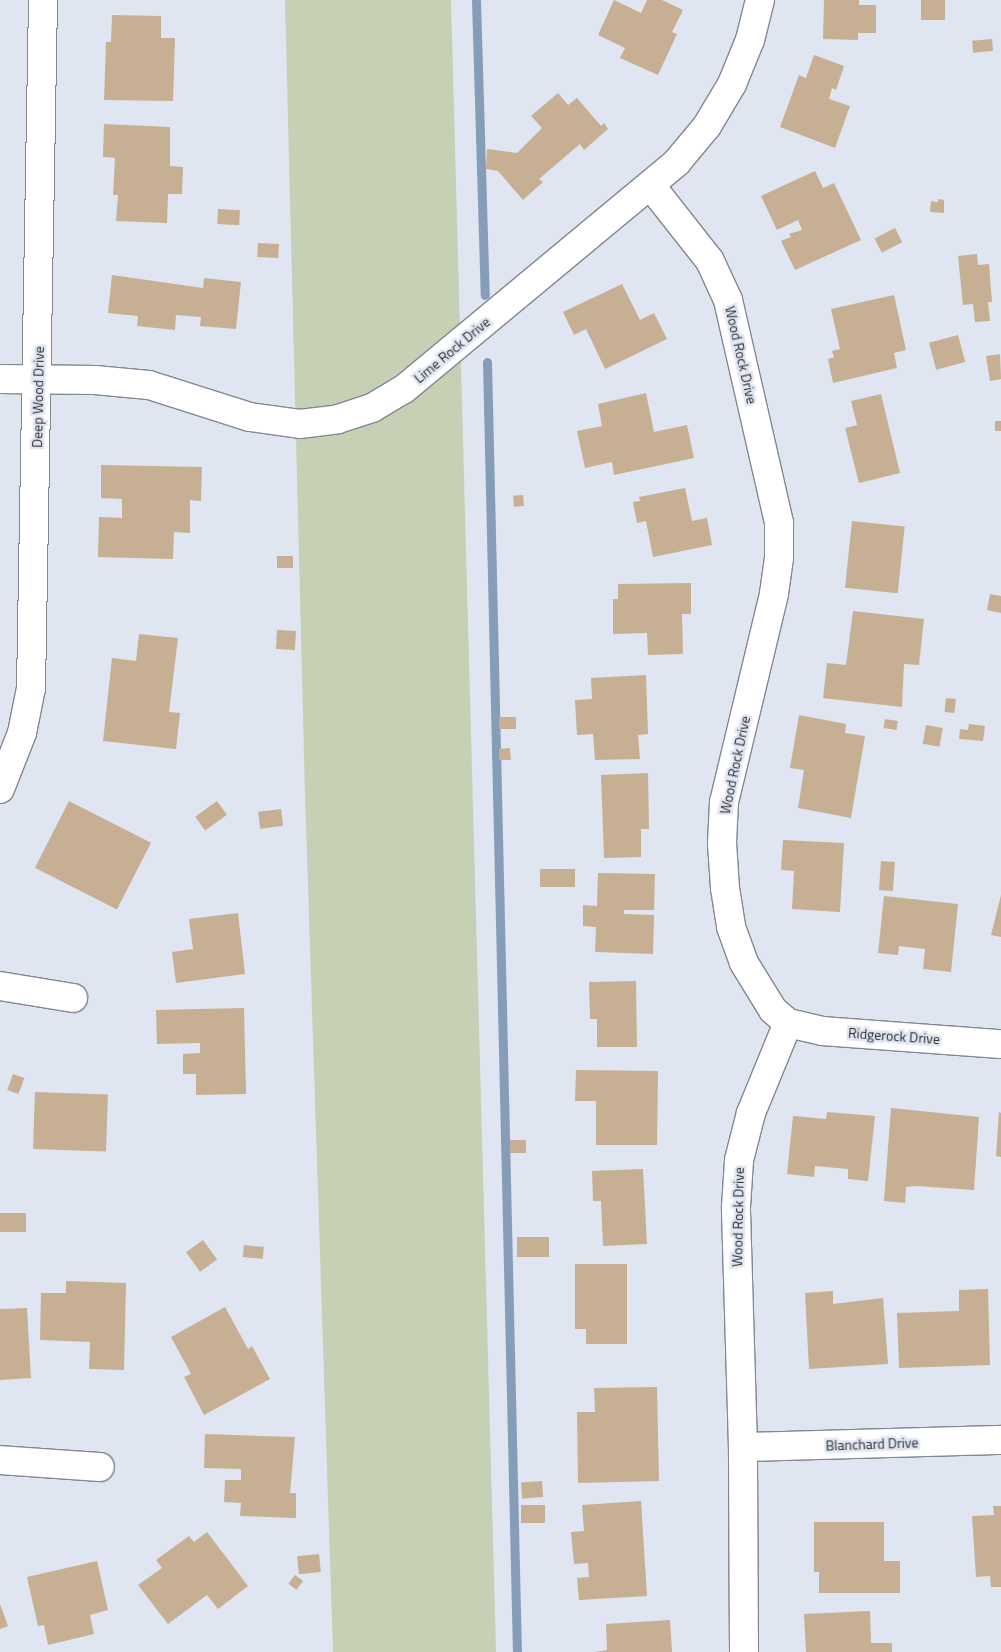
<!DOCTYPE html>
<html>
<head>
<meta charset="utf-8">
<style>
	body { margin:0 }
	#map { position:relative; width:1001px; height:1652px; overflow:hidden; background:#dfe6f1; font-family:"Titillium Web",sans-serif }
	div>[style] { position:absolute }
	.green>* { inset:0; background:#c5d0b4 }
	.stream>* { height:9px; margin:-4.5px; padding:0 4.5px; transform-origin:4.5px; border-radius:4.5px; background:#869db8 }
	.building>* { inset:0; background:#c7af93; transform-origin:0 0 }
	.roads { filter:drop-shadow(1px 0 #818892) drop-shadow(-1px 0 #818892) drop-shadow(0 1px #818892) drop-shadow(0 -1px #818892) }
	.street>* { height:28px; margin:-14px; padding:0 14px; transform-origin:14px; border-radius:14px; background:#fff }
	.secondary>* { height:28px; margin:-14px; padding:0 14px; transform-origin:14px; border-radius:14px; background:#fff }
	span { translate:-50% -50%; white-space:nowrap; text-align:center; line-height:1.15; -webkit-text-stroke:5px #dfe6f1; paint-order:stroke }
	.street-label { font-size:14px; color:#2a2d31 }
</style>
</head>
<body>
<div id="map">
	<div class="green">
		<i style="clip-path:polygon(285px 0,451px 0,496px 1652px,333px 1652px,305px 794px)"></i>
	</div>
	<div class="stream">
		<i style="left:476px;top:0;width:295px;rotate:88.3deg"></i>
		<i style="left:487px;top:362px;width:1290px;rotate:88.67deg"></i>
	</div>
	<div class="building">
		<i style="clip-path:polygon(614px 0,641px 13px,647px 0,662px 0,683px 10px,672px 32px,677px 34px,658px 75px,620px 58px,625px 48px,598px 35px)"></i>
		<i style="clip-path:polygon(824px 0,859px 0,859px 5px,876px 5px,876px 33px,858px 33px,858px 40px,823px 39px)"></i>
		<i style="left:921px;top:0;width:24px;height:20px"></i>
		<i style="clip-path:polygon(112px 15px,161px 16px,161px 38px,175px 38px,173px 101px,104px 100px,106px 42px,111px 42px)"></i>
		<i style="left:992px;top:39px;width:12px;height:20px;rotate:85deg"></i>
		<i style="clip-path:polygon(814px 55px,844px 66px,836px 90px,832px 88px,829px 99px,850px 106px,835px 148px,780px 127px,799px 75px,806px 78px)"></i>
		<i style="clip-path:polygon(558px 93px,568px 105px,577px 98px,601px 126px,604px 123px,608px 129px,584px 150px,580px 144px,539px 179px,543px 182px,523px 200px,498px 171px,486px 169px,487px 149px,517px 153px,542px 128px,531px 116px)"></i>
		<i style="clip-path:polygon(104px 124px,170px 127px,170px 166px,183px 167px,182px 194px,168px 194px,167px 223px,116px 221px,118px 195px,113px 195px,115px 158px,103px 157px)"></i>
		<i style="clip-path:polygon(815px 171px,823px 188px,834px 183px,861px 240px,795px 270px,781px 241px,791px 237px,789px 234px,802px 230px,798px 220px,777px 230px,761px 196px)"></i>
		<i style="clip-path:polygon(938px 199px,944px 200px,944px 213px,930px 212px,931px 201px,938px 202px)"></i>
		<i style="left:218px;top:209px;width:22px;height:15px;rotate:3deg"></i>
		<i style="left:895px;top:228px;width:16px;height:23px;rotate:63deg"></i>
		<i style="left:258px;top:243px;width:21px;height:14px;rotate:3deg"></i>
		<i style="clip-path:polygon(977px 254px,978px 265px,989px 264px,992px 302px,988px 302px,990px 321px,975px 322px,973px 304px,963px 305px,958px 256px)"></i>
		<i style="clip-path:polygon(112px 275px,203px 288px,204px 278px,241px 282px,236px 329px,200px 326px,201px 317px,176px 315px,175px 330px,137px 326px,138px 316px,108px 313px)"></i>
		<i style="clip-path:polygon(622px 284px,640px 320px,654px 313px,667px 339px,605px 369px,586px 329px,574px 335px,563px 312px)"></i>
		<i style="clip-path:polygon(894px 295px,906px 350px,894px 353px,897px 368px,833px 383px,828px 359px,834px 357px,832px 351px,840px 349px,831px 309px)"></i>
		<i style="left:958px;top:335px;width:28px;height:30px;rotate:75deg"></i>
		<i style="clip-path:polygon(1000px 354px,1001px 379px,990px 381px,986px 356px)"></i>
		<i style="clip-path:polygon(646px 393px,654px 432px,687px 425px,694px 458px,614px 475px,612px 462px,585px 468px,577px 431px,602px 426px,598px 404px)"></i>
		<i style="clip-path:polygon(881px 394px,900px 473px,859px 483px,845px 428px,857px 425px,851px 401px)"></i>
		<i style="left:995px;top:421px;width:6px;height:10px"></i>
		<i style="clip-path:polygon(101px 465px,202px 467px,201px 501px,190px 500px,190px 533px,174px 532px,173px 559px,98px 557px,99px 517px,122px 518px,122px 499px,101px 498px)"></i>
		<i style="clip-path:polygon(685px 488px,692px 521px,707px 518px,712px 545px,653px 557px,646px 521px,637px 523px,633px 502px,640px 501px,639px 497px)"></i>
		<i style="left:523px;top:495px;width:11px;height:10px;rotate:85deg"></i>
		<i style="left:852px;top:521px;width:53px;height:67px;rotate:6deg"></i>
		<i style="left:277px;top:556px;width:16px;height:12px"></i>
		<i style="clip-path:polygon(691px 583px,691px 614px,682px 614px,683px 654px,648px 655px,647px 633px,613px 634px,613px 599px,618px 599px,618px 584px)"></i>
		<i style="clip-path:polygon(990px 594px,1001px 596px,1001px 613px,987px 610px)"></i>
		<i style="clip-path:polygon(853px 611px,924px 619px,919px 665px,904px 664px,902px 707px,823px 698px,827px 663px,846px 665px)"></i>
		<i style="left:277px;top:630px;width:19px;height:19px;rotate:3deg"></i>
		<i style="clip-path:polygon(139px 634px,178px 638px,169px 712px,180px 713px,176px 749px,103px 741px,112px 658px,136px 661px)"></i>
		<i style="clip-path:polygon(646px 675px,648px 734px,638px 735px,640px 759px,595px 760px,593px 734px,577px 735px,575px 700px,592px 699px,591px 678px)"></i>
		<i style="left:946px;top:698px;width:10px;height:14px;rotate:6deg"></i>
		<i style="clip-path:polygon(799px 715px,846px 724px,845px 733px,865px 736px,851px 818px,798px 808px,804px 770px,790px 768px)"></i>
		<i style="left:516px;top:717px;width:12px;height:17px;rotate:90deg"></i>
		<i style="left:885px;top:719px;width:13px;height:9px;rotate:9deg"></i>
		<i style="clip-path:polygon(969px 724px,985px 726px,983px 741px,959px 739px,960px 729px,968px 730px)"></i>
		<i style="left:926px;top:725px;width:17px;height:19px;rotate:10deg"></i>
		<i style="clip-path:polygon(510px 748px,511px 760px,499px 760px,499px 749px)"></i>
		<i style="clip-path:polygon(648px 773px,649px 829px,641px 829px,641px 857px,604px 858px,601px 775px)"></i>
		<i style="left:69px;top:801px;width:92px;height:75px;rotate:27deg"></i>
		<i style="left:217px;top:801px;width:17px;height:27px;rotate:54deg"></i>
		<i style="left:281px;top:809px;width:17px;height:23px;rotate:83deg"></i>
		<i style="clip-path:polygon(783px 840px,844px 843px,840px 912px,792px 909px,794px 871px,781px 870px)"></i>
		<i style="left:881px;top:861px;width:14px;height:29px;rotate:4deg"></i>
		<i style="left:540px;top:869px;width:35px;height:18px"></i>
		<i style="clip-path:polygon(598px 873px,655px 874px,654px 910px,624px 910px,624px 914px,654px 915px,653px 954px,595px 952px,596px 927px,583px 926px,583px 905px,597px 906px)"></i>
		<i style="clip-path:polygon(1001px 895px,1001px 937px,991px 935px)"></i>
		<i style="clip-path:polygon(884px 896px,958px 904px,951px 972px,923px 969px,925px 949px,899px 946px,898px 955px,878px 953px)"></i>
		<i style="clip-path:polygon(238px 913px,245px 974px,176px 983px,172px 952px,193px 949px,189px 919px)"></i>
		<i style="clip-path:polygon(636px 981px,637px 1047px,597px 1047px,597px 1019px,590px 1019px,589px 982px)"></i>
		<i style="clip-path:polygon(244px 1008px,246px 1094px,196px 1095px,196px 1074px,183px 1074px,183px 1054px,200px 1053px,200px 1043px,157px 1044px,156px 1010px)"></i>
		<i style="clip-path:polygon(576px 1070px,658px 1071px,657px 1145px,596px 1145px,596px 1101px,575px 1101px)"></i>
		<i style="left:13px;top:1074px;width:12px;height:17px;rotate:20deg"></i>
		<i style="left:35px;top:1092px;width:73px;height:57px;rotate:2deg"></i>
		<i style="clip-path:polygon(891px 1108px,979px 1117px,974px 1190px,917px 1186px,906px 1187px,905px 1203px,884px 1201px)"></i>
		<i style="clip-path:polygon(827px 1112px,875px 1116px,868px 1181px,848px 1179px,848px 1169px,815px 1166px,814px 1177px,787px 1174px,793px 1116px,826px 1119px)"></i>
		<i style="clip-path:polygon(999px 1112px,1001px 1113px,1001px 1157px,996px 1156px)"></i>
		<i style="left:510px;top:1140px;width:16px;height:13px"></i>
		<i style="clip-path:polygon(643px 1169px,647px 1244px,603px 1246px,601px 1201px,593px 1201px,592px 1171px)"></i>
		<i style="left:0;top:1213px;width:26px;height:19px"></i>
		<i style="left:549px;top:1237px;width:20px;height:32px;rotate:90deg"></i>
		<i style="left:203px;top:1240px;width:24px;height:21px;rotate:54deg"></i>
		<i style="left:244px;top:1245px;width:20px;height:12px;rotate:6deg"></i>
		<i style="clip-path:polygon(575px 1264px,627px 1264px,627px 1344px,586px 1344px,586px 1329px,575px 1329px)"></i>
		<i style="clip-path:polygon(66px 1281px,126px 1283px,124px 1370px,89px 1369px,90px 1342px,40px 1340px,41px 1293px,66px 1293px)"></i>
		<i style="clip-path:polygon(988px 1289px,990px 1365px,899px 1368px,897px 1313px,959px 1311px,959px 1290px)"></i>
		<i style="clip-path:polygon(833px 1291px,833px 1304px,883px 1298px,888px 1364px,809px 1369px,805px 1293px)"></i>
		<i style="clip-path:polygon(225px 1307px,248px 1349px,252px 1346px,270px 1379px,204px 1415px,184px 1377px,191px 1374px,171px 1337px)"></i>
		<i style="clip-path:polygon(27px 1308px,31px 1378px,0 1380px,0 1309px)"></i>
		<i style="clip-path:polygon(657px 1387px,659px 1481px,578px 1483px,577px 1412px,595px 1412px,594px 1388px)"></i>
		<i style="clip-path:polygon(205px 1434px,295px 1437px,290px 1493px,296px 1493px,296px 1518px,240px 1516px,241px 1503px,224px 1502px,225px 1480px,241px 1480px,241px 1469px,204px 1468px)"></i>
		<i style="left:542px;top:1481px;width:16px;height:21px;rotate:86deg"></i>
		<i style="clip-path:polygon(641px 1501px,647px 1596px,579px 1600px,577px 1578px,589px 1577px,588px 1563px,574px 1564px,571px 1532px,584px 1531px,582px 1505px)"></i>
		<i style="left:521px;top:1505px;width:24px;height:18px"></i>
		<i style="clip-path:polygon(993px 1506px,1001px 1506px,1001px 1587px,991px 1587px,990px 1576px,976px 1577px,972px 1516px,994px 1515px)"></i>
		<i style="clip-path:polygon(814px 1522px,884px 1522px,884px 1561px,900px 1561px,900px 1593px,819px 1593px,819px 1572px,814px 1572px)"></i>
		<i style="clip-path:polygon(207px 1532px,248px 1586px,218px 1609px,207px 1595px,168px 1624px,138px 1585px,162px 1568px,156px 1560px,189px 1536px,194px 1542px)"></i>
		<i style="left:319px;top:1554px;width:18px;height:22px;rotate:84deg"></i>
		<i style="clip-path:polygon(97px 1561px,108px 1610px,90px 1615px,94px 1634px,48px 1645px,44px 1625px,38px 1626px,27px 1577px)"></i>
		<i style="left:295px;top:1575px;width:10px;height:11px;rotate:37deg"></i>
		<i style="clip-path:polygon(0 1604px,8px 1626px,0 1629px)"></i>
		<i style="clip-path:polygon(870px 1611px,871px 1643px,892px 1643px,892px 1652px,806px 1652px,804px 1614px)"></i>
		<i style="clip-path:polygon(670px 1620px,672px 1652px,595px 1652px,607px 1650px,606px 1624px)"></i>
	</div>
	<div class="roads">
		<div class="street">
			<i style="left:651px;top:186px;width:95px;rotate:51.8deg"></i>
			<i style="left:710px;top:261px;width:43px;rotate:65.2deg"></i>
			<i style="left:728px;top:300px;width:229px;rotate:77.1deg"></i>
			<i style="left:779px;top:523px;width:35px;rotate:90deg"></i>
			<i style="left:779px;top:558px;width:36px;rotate:98deg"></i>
			<i style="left:774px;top:594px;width:214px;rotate:103.5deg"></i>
			<i style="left:724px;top:802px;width:41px;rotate:92.8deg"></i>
			<i style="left:722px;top:843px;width:45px;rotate:86.2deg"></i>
			<i style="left:725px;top:888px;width:39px;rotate:81deg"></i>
			<i style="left:731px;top:927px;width:38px;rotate:70deg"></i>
			<i style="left:744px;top:963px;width:55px;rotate:58.3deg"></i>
			<i style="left:773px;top:1010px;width:20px;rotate:41deg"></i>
			<i style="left:788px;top:1023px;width:35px;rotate:13deg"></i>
			<i style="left:822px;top:1031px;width:179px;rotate:4.2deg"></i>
			<i style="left:0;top:379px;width:95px;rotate:0.6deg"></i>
			<i style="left:95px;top:380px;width:54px;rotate:5.3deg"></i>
			<i style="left:149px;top:385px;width:106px;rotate:17.6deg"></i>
			<i style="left:250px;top:417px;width:50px;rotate:8deg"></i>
			<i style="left:300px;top:424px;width:38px;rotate:-7deg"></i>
			<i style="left:338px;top:419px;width:36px;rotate:-18deg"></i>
			<i style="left:372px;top:408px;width:37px;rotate:-31deg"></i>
			<i style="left:404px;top:389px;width:355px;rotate:-39.7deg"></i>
			<i style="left:677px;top:162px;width:47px;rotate:-50.2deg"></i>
			<i style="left:707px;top:126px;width:49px;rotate:-59.2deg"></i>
			<i style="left:732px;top:84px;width:48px;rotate:-67.8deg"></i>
			<i style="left:750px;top:40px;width:41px;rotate:-76deg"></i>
			<i style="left:0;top:986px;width:74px;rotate:9.3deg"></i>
			<i style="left:743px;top:1447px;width:258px;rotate:-1.6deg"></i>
			<i style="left:0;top:1460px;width:100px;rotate:4deg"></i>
			<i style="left:744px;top:1652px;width:205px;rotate:-90.3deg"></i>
			<i style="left:743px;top:1447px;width:240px;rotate:-91.7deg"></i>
			<i style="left:736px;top:1207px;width:47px;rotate:-86.3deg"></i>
			<i style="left:739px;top:1160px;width:49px;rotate:-75.7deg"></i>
			<i style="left:751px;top:1113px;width:97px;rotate:-67.7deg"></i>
		</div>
		<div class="secondary">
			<i style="left:0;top:789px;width:60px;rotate:-68.6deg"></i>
			<i style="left:22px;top:733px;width:46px;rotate:-78.7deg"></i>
			<i style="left:31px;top:688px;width:688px;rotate:-89deg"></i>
		</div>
	</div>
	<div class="street-label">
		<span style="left:452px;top:350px;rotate:-40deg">Lime Rock Drive</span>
		<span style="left:741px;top:355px;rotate:77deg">Wood Rock Drive</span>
		<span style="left:38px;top:397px;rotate:-89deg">Deep Wood Drive</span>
		<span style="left:735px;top:765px;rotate:-78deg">Wood Rock Drive</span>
		<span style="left:894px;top:1036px;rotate:4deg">Ridgerock Drive</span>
		<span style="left:738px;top:1217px;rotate:-89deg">Wood Rock Drive</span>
		<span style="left:872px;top:1444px;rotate:-2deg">Blanchard Drive</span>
	</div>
</div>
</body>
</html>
